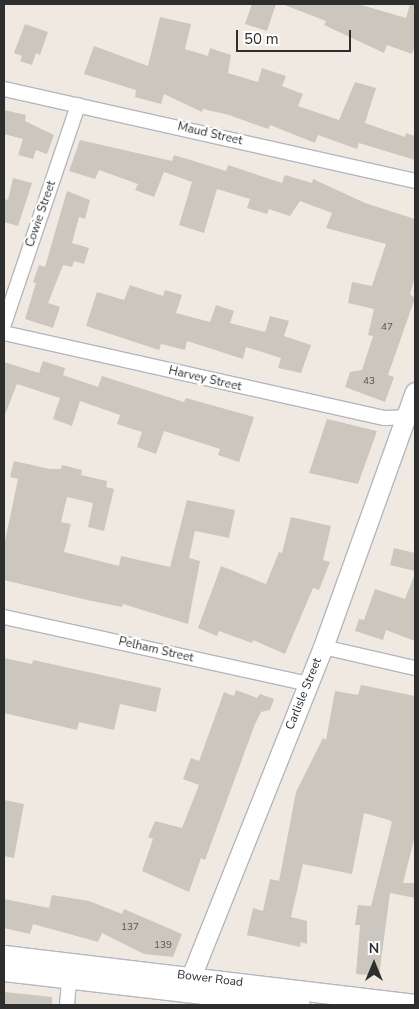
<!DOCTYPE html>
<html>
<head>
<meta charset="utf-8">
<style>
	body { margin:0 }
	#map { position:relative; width:419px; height:1009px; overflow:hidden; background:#efe9e1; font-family:"Nunito Sans",sans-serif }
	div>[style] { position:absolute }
	.building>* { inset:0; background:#cbc7bf }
	.roads { filter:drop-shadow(1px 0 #b4b7c1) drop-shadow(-1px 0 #b4b7c1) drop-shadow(0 1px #b4b7c1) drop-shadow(0 -1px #b4b7c1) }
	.street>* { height:14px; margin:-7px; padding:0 7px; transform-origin:7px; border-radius:7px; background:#fff }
	.secondary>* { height:19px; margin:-9.5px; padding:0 9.5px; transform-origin:9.5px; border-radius:9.5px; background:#fff }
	span { translate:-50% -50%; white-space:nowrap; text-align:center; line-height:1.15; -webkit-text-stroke:4.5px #fff; paint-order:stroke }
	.number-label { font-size:10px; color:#555452 }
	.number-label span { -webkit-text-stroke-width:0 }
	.street-label { font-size:12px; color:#2e2e2e }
	.frame { position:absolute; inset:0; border:5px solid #2e2e2e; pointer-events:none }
	.north { position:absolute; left:349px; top:939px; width:50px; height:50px; -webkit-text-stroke:4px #fff; paint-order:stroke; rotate:0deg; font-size:14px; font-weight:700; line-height:20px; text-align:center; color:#2e2e2e }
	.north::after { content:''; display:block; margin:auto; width:18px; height:22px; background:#2e2e2e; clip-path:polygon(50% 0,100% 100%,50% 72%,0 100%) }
	.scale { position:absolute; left:236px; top:30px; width:115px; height:22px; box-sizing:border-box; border:2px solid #2e2e2e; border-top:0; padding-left:6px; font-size:15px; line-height:18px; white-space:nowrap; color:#2e2e2e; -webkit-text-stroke:4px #fff; paint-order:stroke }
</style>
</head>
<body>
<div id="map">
	<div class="building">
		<i style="clip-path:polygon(252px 4px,276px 4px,267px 31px,245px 24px)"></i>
		<i style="clip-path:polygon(282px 4px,358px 4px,406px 18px,410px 4px,415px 4px,415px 46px,412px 54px,387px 45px,384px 53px,324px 25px,326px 21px)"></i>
		<i style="clip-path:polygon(160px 17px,191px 24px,185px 49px,208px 56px,210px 48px,231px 55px,228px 73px,258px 82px,262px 68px,286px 76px,282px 86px,303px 94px,298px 106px,339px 120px,355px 82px,376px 88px,365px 123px,405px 137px,406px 133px,415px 136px,415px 160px,359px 143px,357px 149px,318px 135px,315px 143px,270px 125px,268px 129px,229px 115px,203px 109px,202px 112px,164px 94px,161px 104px,135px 97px,136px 90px,84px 74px,94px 46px,148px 66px)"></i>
		<i style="clip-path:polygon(25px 24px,48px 32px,40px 55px,36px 53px,32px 65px,20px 61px,22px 56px,14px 53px)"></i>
		<i style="clip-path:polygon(4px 110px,26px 115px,25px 121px,54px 135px,47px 154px,36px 150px,33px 159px,18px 155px,23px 139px,4px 134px)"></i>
		<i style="clip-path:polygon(80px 140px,172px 161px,174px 155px,226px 171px,228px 165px,282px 183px,285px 175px,312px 183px,313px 179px,365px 203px,415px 219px,415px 277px,410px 294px,415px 298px,388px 375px,394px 377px,385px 402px,345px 387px,350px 372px,362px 370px,373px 336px,368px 335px,374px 309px,348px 303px,352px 282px,372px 286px,386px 244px,326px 228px,332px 213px,300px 201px,290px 216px,269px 209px,267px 214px,247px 208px,250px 199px,217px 189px,204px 233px,179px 225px,192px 182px,164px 172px,154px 197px,135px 190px,138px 184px,99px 170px,95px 179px,69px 171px)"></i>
		<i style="clip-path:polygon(13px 178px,32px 183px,18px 226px,4px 222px,4px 199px,8px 200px)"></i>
		<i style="clip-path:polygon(67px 191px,90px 200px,85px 219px,79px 217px,72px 243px,89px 248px,84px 264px,74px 261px,72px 267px,63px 265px,48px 303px,60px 307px,53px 328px,25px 319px,36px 283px,33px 282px,39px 265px,45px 267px)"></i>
		<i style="clip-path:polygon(130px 285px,163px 296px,165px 290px,182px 295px,176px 313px,210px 322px,216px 305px,234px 311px,230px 323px,265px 332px,270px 316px,289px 321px,284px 336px,311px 345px,301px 373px,278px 368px,281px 358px,246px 347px,243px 359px,187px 341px,185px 350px,161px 344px,159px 350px,86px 326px,97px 292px,124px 300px)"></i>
		<i style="clip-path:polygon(43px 361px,65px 368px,63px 375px,98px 387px,102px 376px,184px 402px,186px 398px,254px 417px,239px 462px,218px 455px,220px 449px,164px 431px,156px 454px,137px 447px,142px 432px,117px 424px,120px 415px,80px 401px,72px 426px,53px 419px,60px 398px,17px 384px,4px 417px,4px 362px,39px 373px)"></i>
		<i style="clip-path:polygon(327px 419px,377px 431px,358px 484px,309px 473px)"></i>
		<i style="clip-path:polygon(14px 461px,50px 469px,61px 469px,62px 465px,82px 470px,81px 475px,107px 481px,106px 487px,114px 489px,104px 531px,88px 527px,93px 503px,67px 497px,61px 522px,71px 524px,64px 552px,119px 566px,121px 556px,170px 567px,187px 500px,235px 510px,229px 538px,195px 531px,189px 558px,200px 561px,188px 624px,123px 604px,122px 607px,87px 600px,4px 580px,4px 546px,18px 479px,10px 477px)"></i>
		<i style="clip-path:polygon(291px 517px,331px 526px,323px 560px,330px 562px,319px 590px,313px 588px,285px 654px,253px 640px,252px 643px,219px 631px,217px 636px,198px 628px,221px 566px,266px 584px,279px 552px,282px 553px)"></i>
		<i style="clip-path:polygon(394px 548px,415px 553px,415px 571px,390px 565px)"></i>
		<i style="clip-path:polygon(414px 576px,415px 641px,386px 630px,383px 640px,355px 631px,359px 619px,364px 620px,375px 589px,405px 599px)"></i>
		<i style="clip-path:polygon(4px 658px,32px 664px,33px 660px,161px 688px,156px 712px,120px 704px,114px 730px,79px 722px,77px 730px,4px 713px)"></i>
		<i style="clip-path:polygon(361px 685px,415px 696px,415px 836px,403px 883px,415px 883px,415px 898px,390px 893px,379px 976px,356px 974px,360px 925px,355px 925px,358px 905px,371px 906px,392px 822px,389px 820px,364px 813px,352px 874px,303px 864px,291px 917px,307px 921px,307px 944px,301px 942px,300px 947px,247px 935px,253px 908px,263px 911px,270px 879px,279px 881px,296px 792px,323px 738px,326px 740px,335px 691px,358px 695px)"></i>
		<i style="clip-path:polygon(236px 690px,257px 698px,260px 694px,274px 699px,270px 710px,261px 712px,255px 724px,205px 860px,201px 858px,189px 892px,142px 871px,153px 839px,148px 837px,155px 821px,182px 828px,199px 785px,183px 779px,191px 758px,199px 761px,224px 692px,234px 696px)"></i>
		<i style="clip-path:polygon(4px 800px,24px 804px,14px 858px,4px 856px)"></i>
		<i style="clip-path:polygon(52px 895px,89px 901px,122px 914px,124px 909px,182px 934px,173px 957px,144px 954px,102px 933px,98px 942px,33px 924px,30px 934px,4px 928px,4px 899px,49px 908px)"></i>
		<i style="clip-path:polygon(4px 992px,52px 997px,52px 1005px,4px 1005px)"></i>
	</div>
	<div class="roads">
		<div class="street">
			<i style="left:4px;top:89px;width:421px;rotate:12.6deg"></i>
			<i style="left:4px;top:324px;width:231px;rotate:-71.3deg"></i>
			<i style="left:4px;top:333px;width:390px;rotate:12.6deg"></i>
			<i style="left:385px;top:418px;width:28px;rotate:-2deg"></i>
			<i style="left:4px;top:617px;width:311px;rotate:12.4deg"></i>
			<i style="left:323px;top:647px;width:94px;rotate:12.9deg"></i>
			<i style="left:67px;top:1005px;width:36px;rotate:-85deg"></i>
		</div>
		<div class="secondary">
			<i style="left:4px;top:955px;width:414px;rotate:6.8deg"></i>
			<i style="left:4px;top:971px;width:298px;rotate:6.6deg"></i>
			<i style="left:185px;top:992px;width:372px;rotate:-68.2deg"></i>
			<i style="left:323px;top:647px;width:271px;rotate:-70.2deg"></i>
		</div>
	</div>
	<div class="number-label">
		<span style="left:387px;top:328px">47</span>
		<span style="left:369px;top:382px">43</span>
		<span style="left:130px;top:928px">137</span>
		<span style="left:163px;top:946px">139</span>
	</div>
	<div class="street-label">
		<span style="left:210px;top:134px;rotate:13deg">Maud Street</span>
		<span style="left:41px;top:214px;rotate:-71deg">Cowie Street</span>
		<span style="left:205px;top:379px;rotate:13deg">Harvey Street</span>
		<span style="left:156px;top:650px;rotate:13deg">Pelham Street</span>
		<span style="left:304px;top:694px;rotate:-68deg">Carlisle Street</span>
		<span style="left:210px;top:979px;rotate:7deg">Bower Road</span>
	</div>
	<div class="frame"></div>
	<div class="north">N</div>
	<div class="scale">50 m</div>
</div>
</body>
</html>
